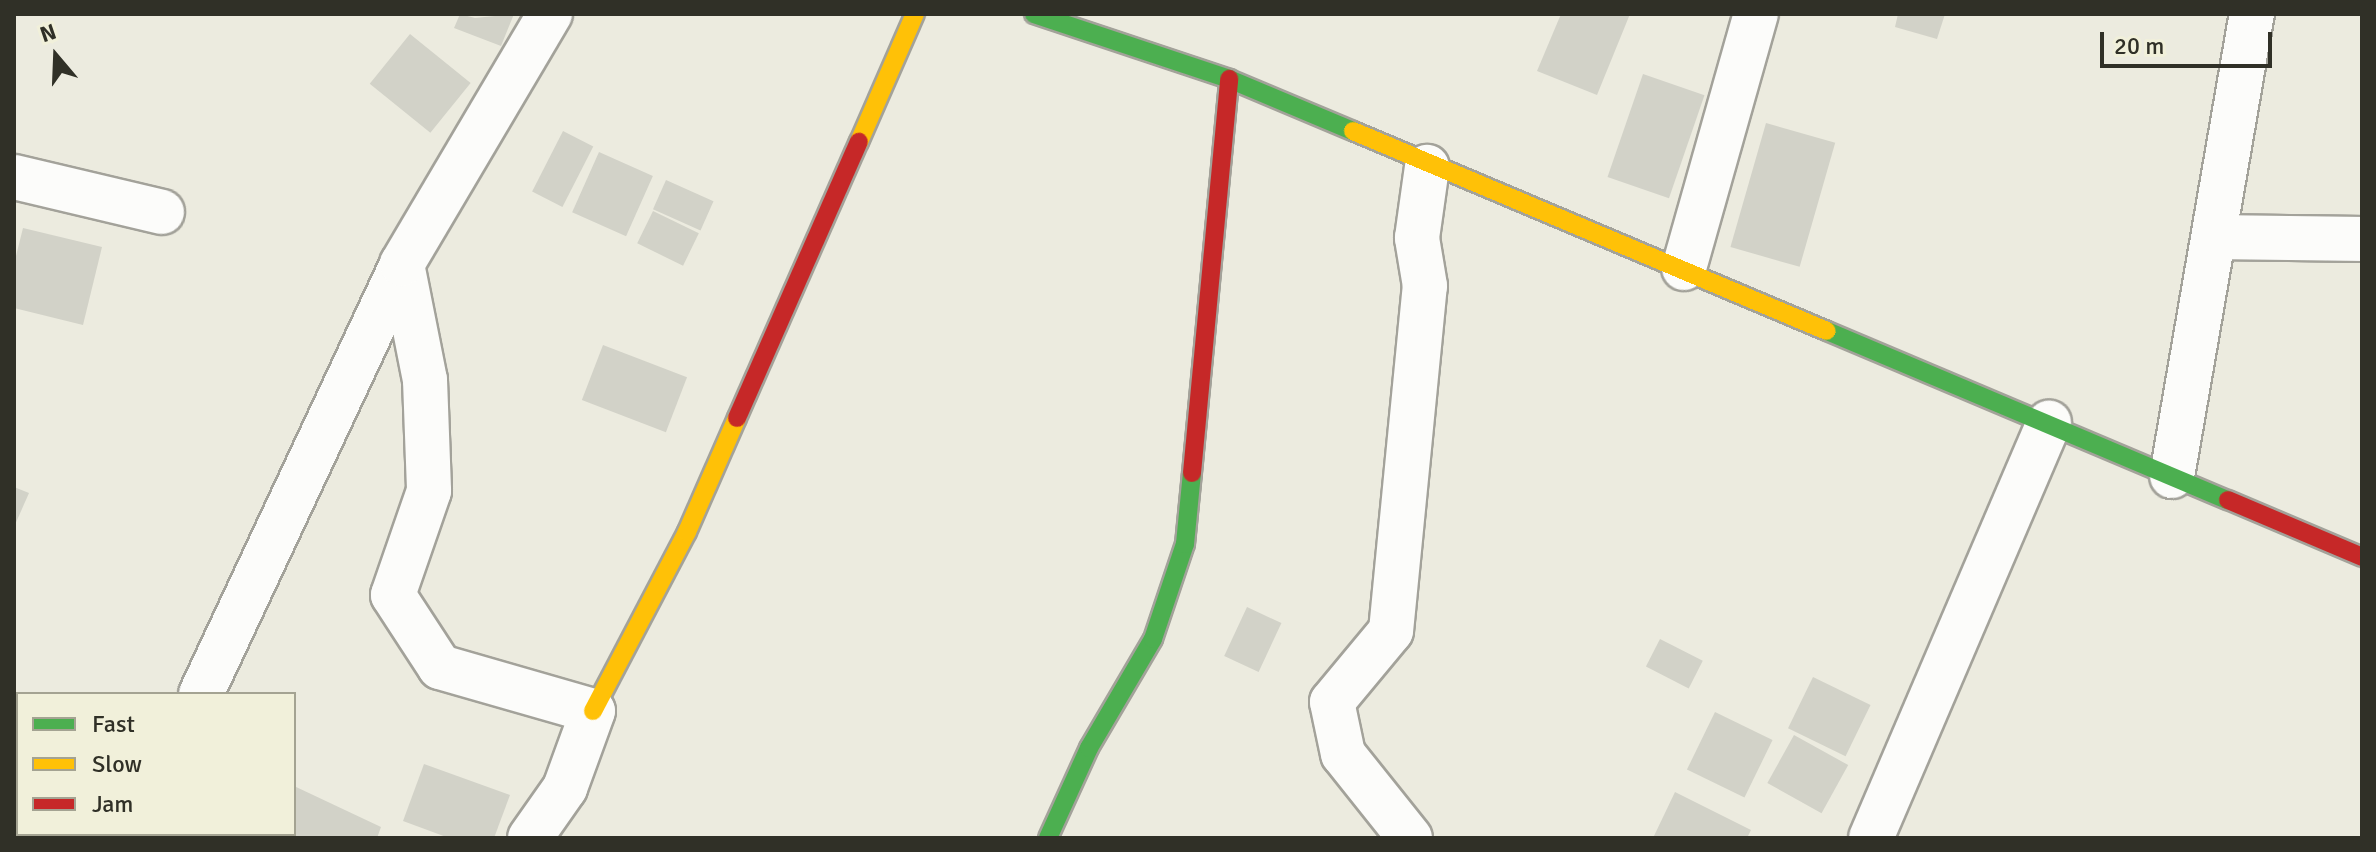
<!DOCTYPE html>
<html>
<head>
<meta charset="utf-8">
<style>
	body { margin:0 }
	#map { position:relative; width:2376px; height:852px; overflow:hidden; background:#ecebdf; font-family:Signika,sans-serif }
	div>[style] { position:absolute }
	.building>* { inset:0; background:#d2d2c8; transform-origin:0 0 }
	.roads { filter:drop-shadow(2px 0 #a3a29a) drop-shadow(-2px 0 #a3a29a) drop-shadow(0 2px #a3a29a) drop-shadow(0 -2px #a3a29a) }
	.street>* { height:44px; margin:-22px; padding:0 22px; transform-origin:22px; border-radius:22px; background:#fcfcfa }
	.fast>* { height:18px; margin:-9px; padding:0 9px; transform-origin:9px; border-radius:9px; background:#4caf50 }
	.slow>* { height:18px; margin:-9px; padding:0 9px; transform-origin:9px; border-radius:9px; background:#ffc107 }
	.jam>* { height:18px; margin:-9px; padding:0 9px; transform-origin:9px; border-radius:9px; background:#c62828 }
	span { translate:-50% -50%; white-space:nowrap; text-align:center; line-height:1.15; -webkit-text-stroke:6px #f1f0da; paint-order:stroke }
	.frame { position:absolute; inset:0; border:16px solid #303027; pointer-events:none }
	.legend { position:absolute; left:16px; top:692px; width:280px; height:144px; box-sizing:border-box; background:#f1f0da; border:2px solid #a4a392; margin:0; padding:10px 14px; list-style:none; font-size:24px; color:#303027 }
	.legend li { display:flex; align-items:center; gap:16px; height:40px }
	.legend b { width:40px; border:2px solid #a4a392 }
	.north { position:absolute; left:16px; top:16px; width:80px; height:80px; -webkit-text-stroke:6px #f1f0da; paint-order:stroke; rotate:341deg; font-size:22px; font-weight:700; line-height:32px; text-align:center; color:#303027 }
	.north::after { content:''; display:block; margin:auto; width:28px; height:36px; background:#303027; clip-path:polygon(50% 0,100% 100%,50% 72%,0 100%) }
	.scale { position:absolute; left:2100px; top:32px; width:172px; height:36px; box-sizing:border-box; border:4px solid #303027; border-top:0; padding-left:10px; font-size:24px; line-height:28px; white-space:nowrap; color:#303027; -webkit-text-stroke:6px #f1f0da; paint-order:stroke }
</style>
</head>
<body>
<div id="map">
	<div class="building">
		<i style="clip-path:polygon(460px 14px,475px 18px,514px 14px,501px 46px,454px 28px)"></i>
		<i style="clip-path:polygon(1561px 14px,1630px 14px,1597px 95px,1537px 71px)"></i>
		<i style="clip-path:polygon(1898px 14px,1945px 14px,1937px 39px,1895px 27px)"></i>
		<i style="left:410px;top:34px;width:78px;height:64px;rotate:39deg"></i>
		<i style="left:1643px;top:74px;width:65px;height:109px;rotate:19deg"></i>
		<i style="left:1766px;top:123px;width:72px;height:129px;rotate:16deg"></i>
		<i style="left:563px;top:131px;width:34px;height:68px;rotate:27deg"></i>
		<i style="left:599px;top:152px;width:59px;height:66px;rotate:24deg"></i>
		<i style="left:666px;top:180px;width:52px;height:32px;rotate:24deg"></i>
		<i style="left:653px;top:211px;width:51px;height:36px;rotate:26deg"></i>
		<i style="clip-path:polygon(23px 228px,102px 247px,83px 325px,14px 308px,14px 264px)"></i>
		<i style="left:603px;top:345px;width:90px;height:59px;rotate:21deg"></i>
		<i style="clip-path:polygon(14px 487px,29px 493px,14px 527px)"></i>
		<i style="left:1247px;top:607px;width:38px;height:54px;rotate:25deg"></i>
		<i style="left:1660px;top:639px;width:48px;height:31px;rotate:27deg"></i>
		<i style="left:1813px;top:677px;width:64px;height:57px;rotate:26deg"></i>
		<i style="left:1715px;top:712px;width:64px;height:64px;rotate:26deg"></i>
		<i style="left:1794px;top:735px;width:62px;height:55px;rotate:29deg"></i>
		<i style="clip-path:polygon(424px 764px,510px 795px,494px 838px,449px 838px,403px 821px)"></i>
		<i style="clip-path:polygon(294px 786px,381px 827px,377px 838px,237px 838px,294px 834px)"></i>
		<i style="clip-path:polygon(1675px 792px,1751px 830px,1747px 838px,1653px 838px)"></i>
	</div>
	<div class="roads">
		<div class="street">
			<i style="left:14px;top:177px;width:152px;rotate:13.3deg"></i>
			<i style="left:2216px;top:237px;width:146px;rotate:0.8deg"></i>
			<i style="left:402px;top:264px;width:118px;rotate:78.8deg"></i>
			<i style="left:425px;top:380px;width:111px;rotate:87.9deg"></i>
			<i style="left:429px;top:491px;width:110px;rotate:109.1deg"></i>
			<i style="left:393px;top:595px;width:86px;rotate:56.9deg"></i>
			<i style="left:440px;top:667px;width:159px;rotate:16deg"></i>
			<i style="left:593px;top:711px;width:82px;rotate:110deg"></i>
			<i style="left:565px;top:788px;width:61px;rotate:125deg"></i>
			<i style="left:1684px;top:268px;width:264px;rotate:-74.2deg"></i>
			<i style="left:2172px;top:476px;width:469px;rotate:-80.2deg"></i>
			<i style="left:201px;top:694px;width:475px;rotate:-64.9deg"></i>
			<i style="left:402px;top:264px;width:291px;rotate:-59.4deg"></i>
			<i style="left:136px;top:838px;width:4px;rotate:-63deg"></i>
			<i style="left:1410px;top:838px;width:107px;rotate:-128.6deg"></i>
			<i style="left:1343px;top:754px;width:53px;rotate:-101.9deg"></i>
			<i style="left:1332px;top:702px;width:92px;rotate:-50.3deg"></i>
			<i style="left:1391px;top:631px;width:347px;rotate:-84.4deg"></i>
			<i style="left:1425px;top:286px;width:49px;rotate:-99.5deg"></i>
			<i style="left:1417px;top:238px;width:72px;rotate:-82deg"></i>
			<i style="left:1871px;top:838px;width:452px;rotate:-66.8deg"></i>
		</div>
		<div class="fast">
			<i style="left:1034px;top:14px;width:206px;rotate:18.4deg"></i>
			<i style="left:1229px;top:79px;width:134px;rotate:22.8deg"></i>
			<i style="left:1827px;top:331px;width:435px;rotate:22.9deg"></i>
			<i style="left:1048px;top:838px;width:99px;rotate:-65.5deg"></i>
			<i style="left:1089px;top:748px;width:126px;rotate:-59.6deg"></i>
			<i style="left:1153px;top:639px;width:100px;rotate:-71.4deg"></i>
			<i style="left:1185px;top:544px;width:71px;rotate:-84.4deg"></i>
		</div>
		<div class="slow">
			<i style="left:1353px;top:131px;width:514px;rotate:22.88deg"></i>
			<i style="left:859px;top:142px;width:140px;rotate:-66.4deg"></i>
			<i style="left:593px;top:711px;width:202px;rotate:-62.3deg"></i>
			<i style="left:687px;top:532px;width:124px;rotate:-66.3deg"></i>
		</div>
		<div class="jam">
			<i style="left:737px;top:418px;width:302px;rotate:-66.2deg"></i>
			<i style="left:1192px;top:473px;width:396px;rotate:-84.6deg"></i>
			<i style="left:2228px;top:500px;width:146px;rotate:23deg"></i>
		</div>
	</div>
	<div class="frame"></div>
	<ul class="legend">
	<li><b style="height:10px;background:#4caf50"></b>Fast</li>
	<li><b style="height:10px;background:#ffc107"></b>Slow</li>
	<li><b style="height:10px;background:#c62828"></b>Jam</li>
	</ul>
	<div class="north">N</div>
	<div class="scale">20 m</div>
</div>
</body>
</html>
